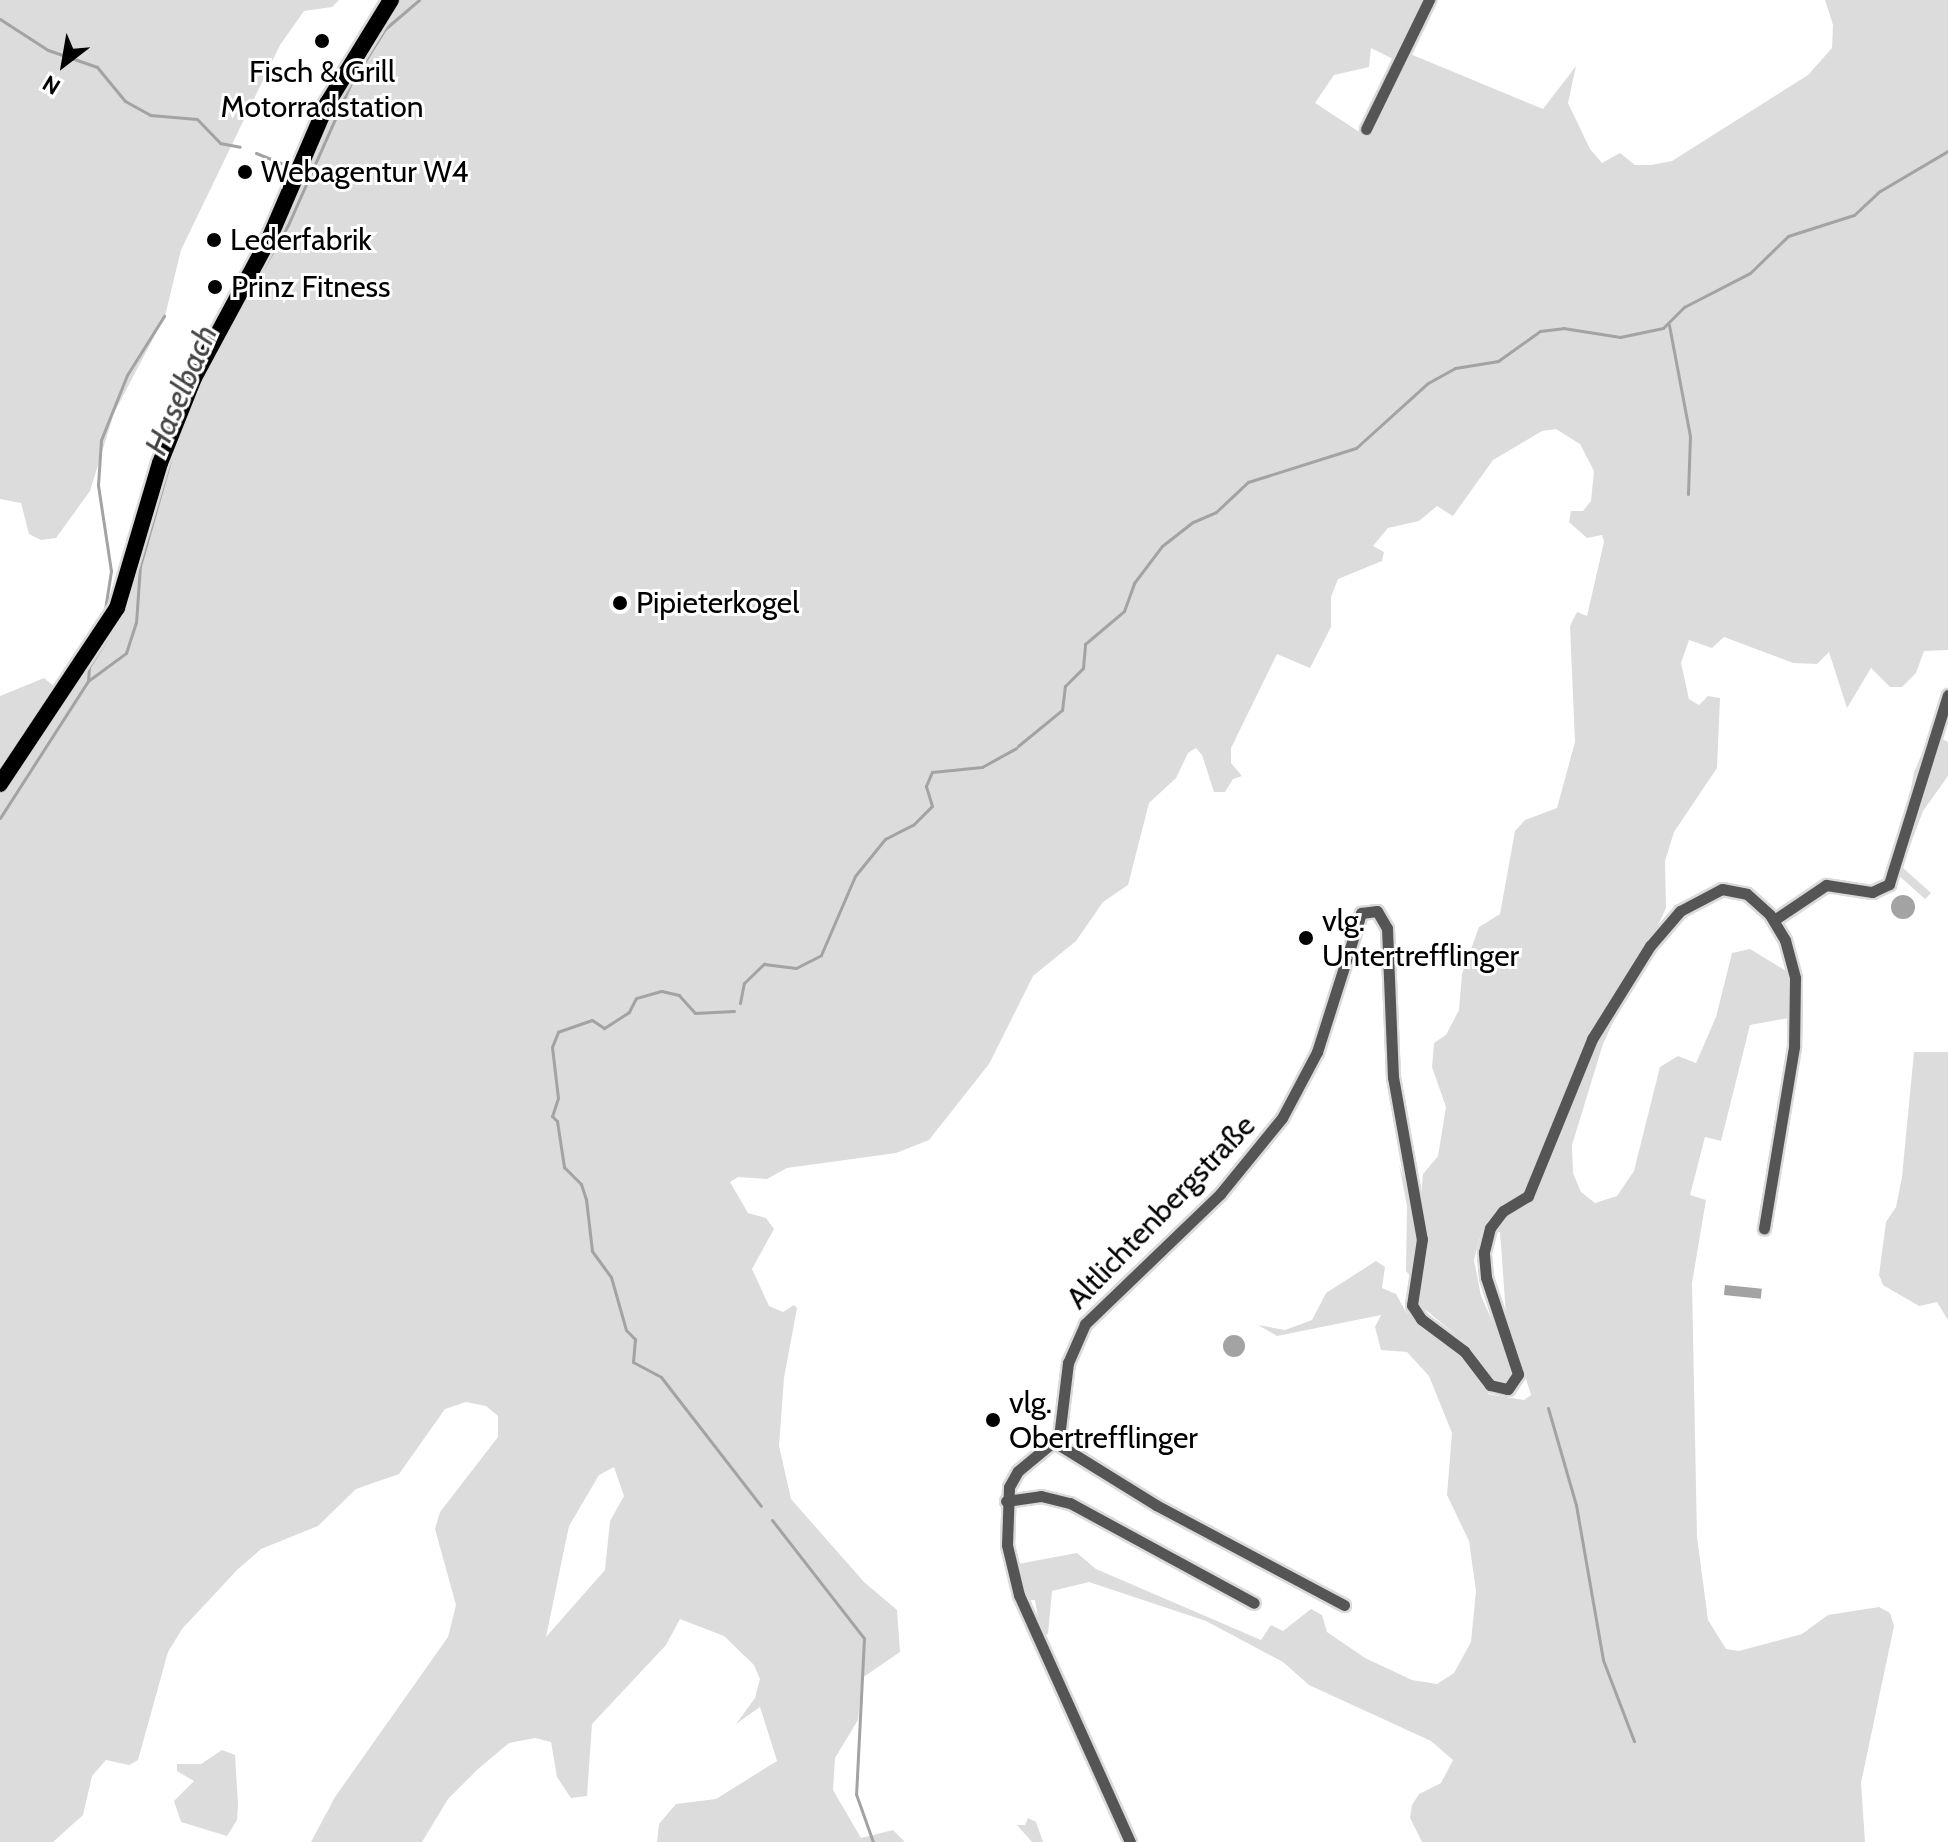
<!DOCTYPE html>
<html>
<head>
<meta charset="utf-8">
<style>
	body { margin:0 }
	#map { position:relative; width:1948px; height:1842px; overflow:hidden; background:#fff; font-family:Cabin,sans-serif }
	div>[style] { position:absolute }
	.green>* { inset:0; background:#dcdcdc }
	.water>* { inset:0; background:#a3a3a3; transform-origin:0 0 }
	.round { border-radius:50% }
	.stream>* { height:3px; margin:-1.5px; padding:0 1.5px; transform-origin:1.5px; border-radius:1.5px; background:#a3a3a3 }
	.roads { filter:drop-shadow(2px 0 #dbdbdb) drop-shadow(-2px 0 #dbdbdb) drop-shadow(0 2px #dbdbdb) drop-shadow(0 -2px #dbdbdb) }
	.minor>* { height:11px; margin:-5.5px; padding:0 5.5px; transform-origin:5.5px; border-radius:5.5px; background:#555 }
	.primary>* { height:16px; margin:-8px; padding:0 8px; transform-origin:8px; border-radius:8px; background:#000 }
	.dots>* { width:22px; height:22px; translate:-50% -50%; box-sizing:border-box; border:4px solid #fff; border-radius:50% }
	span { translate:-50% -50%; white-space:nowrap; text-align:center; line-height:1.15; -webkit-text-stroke:6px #fff; paint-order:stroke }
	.poi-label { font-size:30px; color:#000 }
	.left { translate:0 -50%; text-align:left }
	.street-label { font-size:30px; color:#000 }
	.water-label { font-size:32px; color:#444; font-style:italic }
	.north { position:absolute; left:24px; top:24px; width:80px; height:80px; -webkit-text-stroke:6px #fff; paint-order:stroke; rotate:211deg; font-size:22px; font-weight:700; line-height:32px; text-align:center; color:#000 }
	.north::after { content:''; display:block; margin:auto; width:28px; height:36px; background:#000; clip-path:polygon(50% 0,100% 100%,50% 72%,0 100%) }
</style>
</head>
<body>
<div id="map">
	<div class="green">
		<i style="clip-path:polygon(0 0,339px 0,332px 7px,304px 11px,280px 45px,181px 250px,165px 316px,114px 413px,90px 491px,56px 538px,41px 540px,29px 534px,21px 503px,0 499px)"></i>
		<i style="clip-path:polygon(evenodd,398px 0,1427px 0,1393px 59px,1371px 48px,1369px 67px,1334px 75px,1315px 103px,1367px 137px,1403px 51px,1543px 109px,1576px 66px,1568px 103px,1590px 149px,1602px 163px,1620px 153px,1635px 165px,1651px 165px,1672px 161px,1808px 75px,1832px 48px,1833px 25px,1825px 0,1948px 0,1948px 650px,1924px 651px,1916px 673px,1902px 687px,1890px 687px,1871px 668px,1847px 708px,1829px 652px,1817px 664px,1793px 663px,1724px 637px,1712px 648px,1689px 640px,1681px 663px,1689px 699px,1699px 705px,1708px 696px,1720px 698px,1717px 768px,1674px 832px,1665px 861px,1666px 908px,1603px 1044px,1572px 1145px,1573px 1173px,1581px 1192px,1595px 1203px,1617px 1196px,1634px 1171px,1660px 1067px,1678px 1056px,1696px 1063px,1716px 1017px,1732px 953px,1750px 949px,1788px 972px,1789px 1018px,1750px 1025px,1721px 1141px,1705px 1137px,1690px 1195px,1706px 1200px,1692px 1283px,1697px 1537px,1708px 1620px,1726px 1649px,1739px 1651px,1802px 1634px,1828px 1615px,1879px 1607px,1890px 1613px,1894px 1626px,1861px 1783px,1865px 1842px,1422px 1842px,1410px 1818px,1412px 1805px,1419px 1794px,1441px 1783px,1453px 1760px,1431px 1741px,1309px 1685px,1283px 1662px,1206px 1621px,1089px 1582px,1052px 1591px,1048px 1634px,1041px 1637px,1035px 1600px,1025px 1600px,1018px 1581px,1018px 1564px,1077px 1553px,1096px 1569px,1261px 1640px,1271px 1625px,1283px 1631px,1311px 1609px,1322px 1615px,1327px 1632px,1365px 1658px,1412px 1680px,1437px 1684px,1454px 1673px,1471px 1642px,1476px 1591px,1469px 1541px,1447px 1495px,1452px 1433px,1429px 1376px,1407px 1352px,1381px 1350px,1375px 1327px,1381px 1315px,1277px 1336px,1258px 1325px,1285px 1330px,1312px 1320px,1326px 1293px,1376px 1261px,1385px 1267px,1382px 1288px,1396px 1294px,1406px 1312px,1461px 1355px,1488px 1394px,1524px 1400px,1531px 1395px,1506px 1315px,1500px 1232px,1482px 1230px,1474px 1260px,1481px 1296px,1511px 1362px,1512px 1376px,1503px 1383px,1493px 1380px,1456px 1335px,1416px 1302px,1415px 1282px,1406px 1271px,1407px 1206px,1399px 1164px,1414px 1210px,1420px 1207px,1423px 1174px,1438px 1156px,1446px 1107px,1432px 1067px,1434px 1043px,1446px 1035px,1459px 1010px,1462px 974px,1479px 927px,1500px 914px,1515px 831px,1525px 820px,1557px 808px,1575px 742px,1570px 626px,1577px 612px,1587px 616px,1604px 542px,1602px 535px,1587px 538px,1569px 522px,1571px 511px,1583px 511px,1591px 501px,1594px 471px,1580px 444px,1556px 429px,1542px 431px,1493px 460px,1453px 516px,1437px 506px,1419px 521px,1388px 528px,1373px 546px,1384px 552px,1382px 561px,1338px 579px,1331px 597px,1331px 627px,1310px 668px,1277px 654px,1231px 748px,1231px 763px,1242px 776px,1233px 779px,1225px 792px,1214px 792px,1202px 755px,1196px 748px,1188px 753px,1176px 778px,1149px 803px,1128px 885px,1103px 902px,1076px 941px,1033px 976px,989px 1064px,929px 1140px,896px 1153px,787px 1168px,767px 1179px,738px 1177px,730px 1182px,748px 1213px,766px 1218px,774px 1229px,752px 1269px,769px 1306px,783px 1312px,794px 1305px,797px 1308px,784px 1378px,779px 1446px,791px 1499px,864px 1582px,897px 1610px,900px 1652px,862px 1678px,858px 1720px,835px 1758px,833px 1790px,861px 1838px,893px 1830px,905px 1842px,657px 1842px,659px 1824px,676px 1804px,716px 1799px,777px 1761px,760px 1707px,736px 1724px,755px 1698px,760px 1679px,754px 1665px,724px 1636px,680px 1619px,666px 1645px,592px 1724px,587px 1796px,571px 1798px,557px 1777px,551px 1742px,535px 1738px,509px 1743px,478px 1769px,448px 1799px,422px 1842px,311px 1842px,335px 1797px,448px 1637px,456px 1605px,435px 1529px,440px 1512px,498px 1437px,498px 1416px,486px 1406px,466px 1402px,445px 1409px,399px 1474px,356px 1489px,318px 1526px,261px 1549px,237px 1570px,182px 1629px,168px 1652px,138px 1760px,129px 1765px,106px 1760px,92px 1776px,83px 1815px,53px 1842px,0 1842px,0 793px,125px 605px,185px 412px,337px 100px,398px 0,614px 1467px,624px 1496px,610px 1521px,605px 1570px,546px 1637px,569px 1526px,599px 1475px,614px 1467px)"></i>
		<i style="clip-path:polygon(44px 678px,56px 688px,0 775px,0 696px)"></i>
		<i style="clip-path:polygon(1948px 695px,1948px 719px,1941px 738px,1948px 742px,1948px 776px,1923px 811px,1902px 867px,1931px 893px,1925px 899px,1896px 873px,1914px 772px)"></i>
		<i style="clip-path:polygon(1914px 1052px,1948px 1052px,1948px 1320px,1937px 1302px,1919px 1306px,1883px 1285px,1879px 1275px,1886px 1222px,1896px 1207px,1902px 1177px)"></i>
		<i style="clip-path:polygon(222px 1750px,235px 1755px,238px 1805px,237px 1820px,227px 1836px,181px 1822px,174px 1801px,194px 1781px,177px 1771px,177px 1764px,201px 1764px)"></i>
		<i style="clip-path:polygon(1028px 1818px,1036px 1822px,1043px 1842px,1032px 1842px,1017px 1825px,1025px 1825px)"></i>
	</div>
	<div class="water">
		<i class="round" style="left:1891px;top:895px;width:24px;height:24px"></i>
		<i style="left:1725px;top:1285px;width:37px;height:10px;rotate:6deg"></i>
		<i class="round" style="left:1223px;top:1335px;width:22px;height:22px"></i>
	</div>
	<div class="stream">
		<i style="left:0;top:19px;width:57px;rotate:32.9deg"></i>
		<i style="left:48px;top:50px;width:52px;rotate:19.1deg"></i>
		<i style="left:97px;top:67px;width:44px;rotate:50.5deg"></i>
		<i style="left:125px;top:101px;width:29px;rotate:29deg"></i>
		<i style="left:150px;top:115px;width:47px;rotate:4.9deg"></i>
		<i style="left:197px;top:119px;width:33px;rotate:46deg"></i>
		<i style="left:220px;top:143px;width:20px;rotate:11deg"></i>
		<i style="left:256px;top:153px;width:35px;rotate:22deg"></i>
		<i style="left:263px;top:268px;width:50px;rotate:-59.8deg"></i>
		<i style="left:288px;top:225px;width:153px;rotate:-66.1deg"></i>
		<i style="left:350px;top:85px;width:66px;rotate:-58deg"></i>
		<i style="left:385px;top:29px;width:45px;rotate:-40.5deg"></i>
		<i style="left:1669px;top:325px;width:113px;rotate:79.3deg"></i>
		<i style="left:1690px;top:436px;width:58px;rotate:92deg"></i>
		<i style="left:104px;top:616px;width:46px;rotate:-81.2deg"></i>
		<i style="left:111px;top:571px;width:87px;rotate:-98.6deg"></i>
		<i style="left:98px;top:485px;width:45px;rotate:-86.2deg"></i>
		<i style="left:101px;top:440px;width:70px;rotate:-68.2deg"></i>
		<i style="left:127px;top:375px;width:70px;rotate:-57.9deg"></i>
		<i style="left:88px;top:681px;width:14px;rotate:-86deg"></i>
		<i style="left:89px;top:667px;width:34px;rotate:-58deg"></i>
		<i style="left:1018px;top:746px;width:57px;rotate:-39.3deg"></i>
		<i style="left:1062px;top:710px;width:24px;rotate:-83deg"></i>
		<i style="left:1065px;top:686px;width:25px;rotate:-45deg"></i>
		<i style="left:1083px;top:668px;width:24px;rotate:-85deg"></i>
		<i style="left:1085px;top:644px;width:51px;rotate:-40.2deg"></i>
		<i style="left:1124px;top:611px;width:30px;rotate:-70deg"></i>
		<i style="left:1134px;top:583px;width:46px;rotate:-52.9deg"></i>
		<i style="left:1162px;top:546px;width:39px;rotate:-38deg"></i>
		<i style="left:1193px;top:522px;width:25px;rotate:-23deg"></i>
		<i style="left:1216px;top:512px;width:44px;rotate:-43.2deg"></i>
		<i style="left:1248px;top:482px;width:113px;rotate:-17.5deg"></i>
		<i style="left:1356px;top:448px;width:97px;rotate:-42.1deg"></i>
		<i style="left:1428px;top:383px;width:31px;rotate:-29deg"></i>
		<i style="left:1455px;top:368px;width:44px;rotate:-9.2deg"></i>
		<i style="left:1498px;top:361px;width:52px;rotate:-35.5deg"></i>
		<i style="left:1540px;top:331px;width:23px;rotate:-7deg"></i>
		<i style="left:1563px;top:328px;width:58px;rotate:9deg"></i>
		<i style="left:1620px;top:337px;width:44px;rotate:-11.8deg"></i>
		<i style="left:1663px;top:328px;width:30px;rotate:-45deg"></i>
		<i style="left:1684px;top:307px;width:74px;rotate:-27.3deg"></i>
		<i style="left:1750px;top:273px;width:53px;rotate:-44.2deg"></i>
		<i style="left:1788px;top:236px;width:69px;rotate:-17.7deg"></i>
		<i style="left:1854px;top:215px;width:35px;rotate:-43deg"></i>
		<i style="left:1880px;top:191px;width:79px;rotate:-30.5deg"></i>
		<i style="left:0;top:818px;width:163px;rotate:-57.3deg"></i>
		<i style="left:88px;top:681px;width:47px;rotate:-36.4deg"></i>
		<i style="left:126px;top:653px;width:32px;rotate:-72deg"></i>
		<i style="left:136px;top:623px;width:57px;rotate:-86deg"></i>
		<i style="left:140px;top:566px;width:116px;rotate:-74.1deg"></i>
		<i style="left:740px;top:1003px;width:20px;rotate:-79deg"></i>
		<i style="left:744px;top:983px;width:28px;rotate:-44deg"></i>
		<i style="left:764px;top:964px;width:32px;rotate:7deg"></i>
		<i style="left:796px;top:968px;width:28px;rotate:-27deg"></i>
		<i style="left:821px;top:955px;width:86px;rotate:-66.7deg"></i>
		<i style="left:855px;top:876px;width:48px;rotate:-51deg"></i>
		<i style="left:885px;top:839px;width:31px;rotate:-27deg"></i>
		<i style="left:913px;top:825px;width:27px;rotate:-45deg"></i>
		<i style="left:932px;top:806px;width:21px;rotate:-107deg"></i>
		<i style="left:926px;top:786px;width:15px;rotate:-67deg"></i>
		<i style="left:932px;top:772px;width:50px;rotate:-5.7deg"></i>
		<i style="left:982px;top:767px;width:39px;rotate:-29deg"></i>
		<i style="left:734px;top:1011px;width:39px;rotate:177deg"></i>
		<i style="left:695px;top:1013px;width:24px;rotate:-132deg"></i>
		<i style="left:679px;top:995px;width:18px;rotate:-167deg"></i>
		<i style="left:661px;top:991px;width:26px;rotate:164deg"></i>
		<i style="left:636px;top:998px;width:16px;rotate:117deg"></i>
		<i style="left:629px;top:1012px;width:30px;rotate:147deg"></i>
		<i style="left:604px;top:1028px;width:14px;rotate:-146deg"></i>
		<i style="left:592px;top:1020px;width:36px;rotate:161deg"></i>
		<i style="left:558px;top:1032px;width:16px;rotate:112deg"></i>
		<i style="left:552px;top:1047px;width:51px;rotate:83.3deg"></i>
		<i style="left:558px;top:1098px;width:19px;rotate:108deg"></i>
		<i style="left:552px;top:1116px;width:7px;rotate:45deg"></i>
		<i style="left:557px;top:1121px;width:47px;rotate:81.3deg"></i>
		<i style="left:564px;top:1167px;width:24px;rotate:45deg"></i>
		<i style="left:581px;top:1184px;width:16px;rotate:72deg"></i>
		<i style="left:586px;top:1199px;width:52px;rotate:83.4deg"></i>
		<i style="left:592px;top:1251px;width:32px;rotate:54deg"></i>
		<i style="left:611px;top:1277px;width:55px;rotate:74.2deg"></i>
		<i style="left:626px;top:1330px;width:13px;rotate:45deg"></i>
		<i style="left:635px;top:1339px;width:23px;rotate:95deg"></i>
		<i style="left:633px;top:1362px;width:32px;rotate:28deg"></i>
		<i style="left:661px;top:1377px;width:163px;rotate:52.2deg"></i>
		<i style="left:1548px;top:1408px;width:101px;rotate:73.9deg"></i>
		<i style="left:1576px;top:1505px;width:157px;rotate:80.1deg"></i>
		<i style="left:1603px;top:1660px;width:87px;rotate:69.1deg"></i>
		<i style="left:772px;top:1520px;width:150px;rotate:52.1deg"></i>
		<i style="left:864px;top:1638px;width:156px;rotate:92.9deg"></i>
		<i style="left:856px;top:1794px;width:51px;rotate:70.5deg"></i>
	</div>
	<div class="roads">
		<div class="minor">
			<i style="left:1366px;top:129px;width:144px;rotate:-64deg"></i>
			<i style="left:1774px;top:920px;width:63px;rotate:-33.9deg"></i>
			<i style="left:1826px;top:885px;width:47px;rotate:8.7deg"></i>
			<i style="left:1872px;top:892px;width:19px;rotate:-25deg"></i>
			<i style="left:1889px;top:884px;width:198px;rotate:-72.7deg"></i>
			<i style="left:1056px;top:1443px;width:118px;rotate:31.8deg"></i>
			<i style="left:1156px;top:1505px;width:213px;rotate:28deg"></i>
			<i style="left:1006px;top:1501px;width:35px;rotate:-8deg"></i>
			<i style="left:1041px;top:1496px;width:30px;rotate:14deg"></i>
			<i style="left:1070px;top:1503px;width:209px;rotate:28.5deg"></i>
			<i style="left:1130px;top:1842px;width:271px;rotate:-114.2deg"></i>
			<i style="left:1019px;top:1595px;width:51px;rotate:-103.5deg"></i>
			<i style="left:1007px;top:1545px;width:58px;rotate:-88deg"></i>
			<i style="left:1009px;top:1487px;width:18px;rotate:-61deg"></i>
			<i style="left:1018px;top:1471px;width:53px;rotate:-39.7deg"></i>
			<i style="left:1059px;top:1437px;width:75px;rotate:-83.1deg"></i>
			<i style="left:1068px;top:1363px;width:43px;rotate:-66.4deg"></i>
			<i style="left:1085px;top:1324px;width:187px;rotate:-43.9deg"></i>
			<i style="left:1220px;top:1194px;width:98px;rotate:-50.8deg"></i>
			<i style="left:1282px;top:1118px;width:75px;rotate:-62.1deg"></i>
			<i style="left:1317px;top:1052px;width:146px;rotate:-72.4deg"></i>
			<i style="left:1361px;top:913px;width:16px;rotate:-7deg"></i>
			<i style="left:1377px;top:911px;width:20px;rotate:60deg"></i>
			<i style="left:1387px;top:928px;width:149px;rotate:87.7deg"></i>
			<i style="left:1393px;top:1077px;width:165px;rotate:79.9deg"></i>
			<i style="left:1422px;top:1239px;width:67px;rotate:98.6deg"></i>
			<i style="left:1412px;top:1305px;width:17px;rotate:57deg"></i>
			<i style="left:1421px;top:1319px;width:54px;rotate:36.7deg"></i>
			<i style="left:1464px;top:1351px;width:43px;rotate:52.6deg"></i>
			<i style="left:1490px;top:1385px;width:18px;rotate:13deg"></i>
			<i style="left:1508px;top:1389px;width:18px;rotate:-56deg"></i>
			<i style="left:1518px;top:1374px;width:102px;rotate:-108.3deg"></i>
			<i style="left:1486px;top:1277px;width:25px;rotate:-95deg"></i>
			<i style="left:1484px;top:1252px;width:25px;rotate:-76deg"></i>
			<i style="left:1490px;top:1228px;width:21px;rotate:-53deg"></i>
			<i style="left:1503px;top:1211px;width:29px;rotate:-31deg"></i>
			<i style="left:1528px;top:1196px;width:170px;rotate:-67.8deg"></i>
			<i style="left:1592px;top:1039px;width:110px;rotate:-58.1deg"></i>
			<i style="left:1650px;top:946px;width:46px;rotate:-49.4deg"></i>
			<i style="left:1680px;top:911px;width:47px;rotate:-27.6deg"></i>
			<i style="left:1722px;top:889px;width:25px;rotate:11deg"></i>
			<i style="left:1747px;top:894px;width:31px;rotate:42deg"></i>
			<i style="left:1770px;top:915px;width:29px;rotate:59deg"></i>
			<i style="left:1785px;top:940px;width:39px;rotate:75deg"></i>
			<i style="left:1795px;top:978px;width:69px;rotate:90.8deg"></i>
			<i style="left:1794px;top:1047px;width:184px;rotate:99.4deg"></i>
		</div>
		<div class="primary">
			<i style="left:0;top:784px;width:211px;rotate:-56.4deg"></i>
			<i style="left:117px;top:608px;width:151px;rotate:-73.5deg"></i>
			<i style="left:160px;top:463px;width:92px;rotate:-68.2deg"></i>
			<i style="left:194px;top:378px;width:158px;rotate:-61.7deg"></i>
			<i style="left:269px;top:239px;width:147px;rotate:-66.8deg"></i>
			<i style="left:327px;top:104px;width:122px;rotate:-58.4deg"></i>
		</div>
	</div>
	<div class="dots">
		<i style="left:322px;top:41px;background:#000"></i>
		<i style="left:245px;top:172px;background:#000"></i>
		<i style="left:214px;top:240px;background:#000"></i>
		<i style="left:215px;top:287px;background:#000"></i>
		<i style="left:620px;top:603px;background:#000"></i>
		<i style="left:1306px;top:938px;background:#000"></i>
		<i style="left:993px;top:1420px;background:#000"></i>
	</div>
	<div class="poi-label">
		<span style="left:322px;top:89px">Fisch &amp; Grill<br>Motorradstation</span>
		<span class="left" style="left:261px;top:172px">Webagentur W4</span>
		<span class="left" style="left:230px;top:240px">Lederfabrik</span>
		<span class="left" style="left:231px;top:287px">Prinz Fitness</span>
		<span class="left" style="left:636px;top:603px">Pipieterkogel</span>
		<span class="left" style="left:1322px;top:938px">vlg.<br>Untertrefflinger</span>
		<span class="left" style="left:1009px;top:1420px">vlg.<br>Obertrefflinger</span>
	</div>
	<div class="street-label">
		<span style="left:1161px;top:1212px;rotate:-46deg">Altlichtenbergstraße</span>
	</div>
	<div class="water-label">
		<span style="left:181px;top:390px;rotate:-67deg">Haselbach</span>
	</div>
	<div class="north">N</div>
</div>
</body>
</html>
